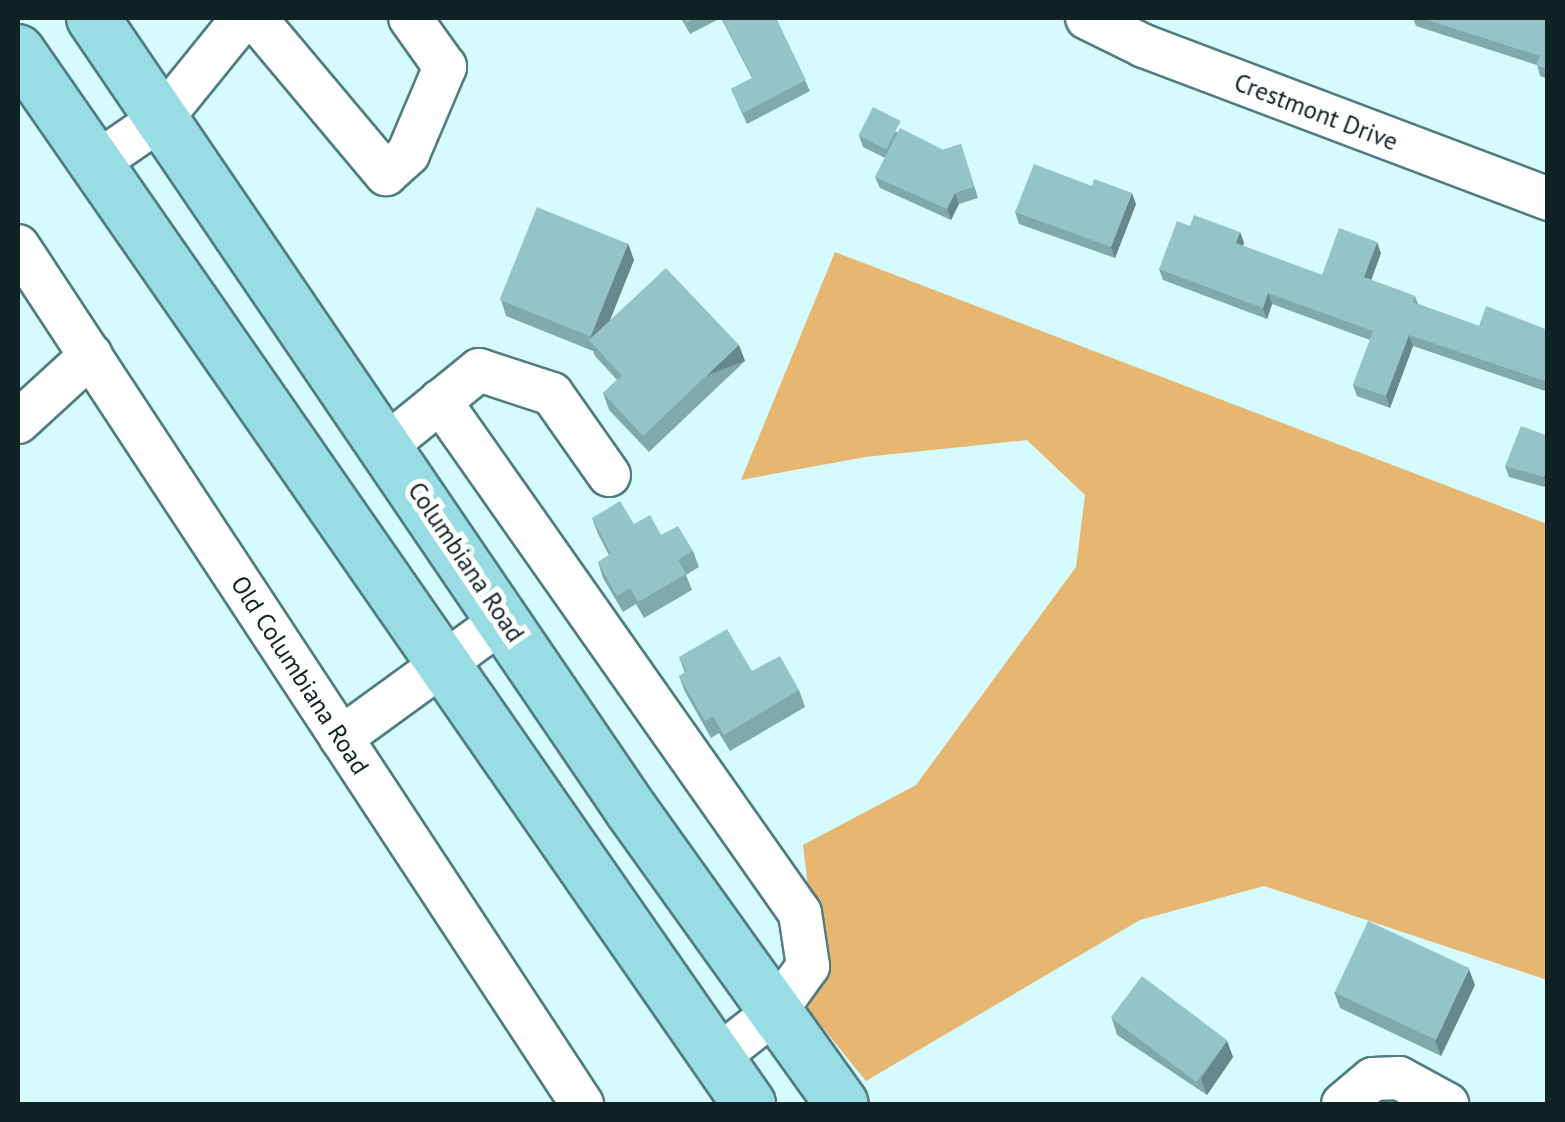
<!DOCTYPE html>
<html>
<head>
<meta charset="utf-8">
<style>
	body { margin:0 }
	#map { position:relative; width:1565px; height:1122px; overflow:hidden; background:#d5fbff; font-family:"PT Sans",sans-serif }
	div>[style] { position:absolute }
	.forest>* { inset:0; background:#e7b670 }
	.roads { filter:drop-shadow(2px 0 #507d81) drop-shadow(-2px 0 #507d81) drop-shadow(0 2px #507d81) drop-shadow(0 -2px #507d81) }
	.minor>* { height:42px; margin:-21px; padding:0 21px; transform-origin:21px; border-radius:21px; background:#fff }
	.major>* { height:52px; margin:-26px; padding:0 26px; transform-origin:26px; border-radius:26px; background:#97dde3 }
	.wall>* { inset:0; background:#80a9ac }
	.shaded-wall>* { inset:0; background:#68898c; transform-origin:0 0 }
	.building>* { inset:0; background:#95c4c8; transform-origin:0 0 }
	span { translate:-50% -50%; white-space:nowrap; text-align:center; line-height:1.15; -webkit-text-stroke:10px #fff; paint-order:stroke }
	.street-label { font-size:25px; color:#102224 }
	.frame { position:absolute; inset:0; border:20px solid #102224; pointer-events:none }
</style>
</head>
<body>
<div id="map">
	<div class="forest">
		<i style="clip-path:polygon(835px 252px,1547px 524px,1547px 980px,1264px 886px,1140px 920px,866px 1081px,805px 1006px,827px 943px,808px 887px,803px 845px,916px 785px,1076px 567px,1085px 495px,1027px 440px,865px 457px,741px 480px)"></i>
	</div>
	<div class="roads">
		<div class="minor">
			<i style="left:255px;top:18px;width:204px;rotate:50deg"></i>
			<i style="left:386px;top:174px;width:30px;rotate:-42deg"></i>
			<i style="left:408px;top:154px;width:95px;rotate:-67deg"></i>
			<i style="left:445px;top:67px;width:60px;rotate:-125.5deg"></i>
			<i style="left:1087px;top:18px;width:64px;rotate:26.2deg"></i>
			<i style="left:1144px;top:46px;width:432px;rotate:20.7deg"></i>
			<i style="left:95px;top:164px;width:81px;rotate:-34.5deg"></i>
			<i style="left:162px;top:118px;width:129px;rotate:-51deg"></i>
			<i style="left:18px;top:246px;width:1027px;rotate:56.68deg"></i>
			<i style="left:440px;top:401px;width:626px;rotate:54.89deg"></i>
			<i style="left:800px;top:913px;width:54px;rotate:81.4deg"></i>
			<i style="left:808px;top:966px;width:57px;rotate:125.7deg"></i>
			<i style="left:775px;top:1012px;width:75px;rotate:142.1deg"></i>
			<i style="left:18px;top:422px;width:99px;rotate:-42.5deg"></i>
			<i style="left:388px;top:444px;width:117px;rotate:-39.1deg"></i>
			<i style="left:479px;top:370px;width:77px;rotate:18.2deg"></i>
			<i style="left:552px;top:394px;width:99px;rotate:54.9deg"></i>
			<i style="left:341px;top:738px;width:203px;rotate:-36deg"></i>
			<i style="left:1343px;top:1104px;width:39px;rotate:-40deg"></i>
			<i style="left:1373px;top:1079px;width:26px;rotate:-2deg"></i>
			<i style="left:1399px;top:1078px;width:55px;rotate:28.4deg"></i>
		</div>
		<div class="major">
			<i style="left:93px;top:18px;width:959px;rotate:55.8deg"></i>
			<i style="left:632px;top:811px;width:360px;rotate:54.4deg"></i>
			<i style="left:18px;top:51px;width:1282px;rotate:55.23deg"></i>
		</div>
	</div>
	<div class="wall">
		<i style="clip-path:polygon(681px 18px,776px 18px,810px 91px,747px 124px,731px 89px,752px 78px,721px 18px,690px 34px)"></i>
		<i style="clip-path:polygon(1413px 18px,1548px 18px,1548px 79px,1540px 76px,1537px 65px,1416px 26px)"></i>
		<i style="clip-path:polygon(905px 131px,943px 150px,961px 144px,978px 198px,959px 204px,951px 220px,880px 188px,875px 177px,885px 158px,863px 147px,859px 136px)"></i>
		<i style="clip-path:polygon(1092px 186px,1136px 204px,1115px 258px,1019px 224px,1015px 212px)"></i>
		<i style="clip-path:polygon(1240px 232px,1244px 243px,1243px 246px,1322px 275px,1381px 253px,1371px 280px,1415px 296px,1418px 304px,1479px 326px,1548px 330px,1548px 392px,1413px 346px,1390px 408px,1357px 396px,1353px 385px,1370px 340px,1272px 304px,1267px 319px,1163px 280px,1159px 269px)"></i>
		<i style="clip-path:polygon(634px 260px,610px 320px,745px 361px,649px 452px,609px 410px,603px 393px,617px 380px,595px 356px,593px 351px,506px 316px,501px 300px)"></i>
		<i style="clip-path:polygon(1548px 436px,1548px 488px,1509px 477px,1505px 466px)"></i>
		<i style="clip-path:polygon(592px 518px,634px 524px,661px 535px,693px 551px,699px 567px,686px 575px,692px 590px,644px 618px,636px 604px,623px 612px,603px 578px,598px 562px,609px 555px,598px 534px)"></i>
		<i style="clip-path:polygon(679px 657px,752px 671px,799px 690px,805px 707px,730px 751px,719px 733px,711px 738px,685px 692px,679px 676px,685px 673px)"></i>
		<i style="clip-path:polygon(1475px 985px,1441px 1056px,1340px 1008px,1334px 992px)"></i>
		<i style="clip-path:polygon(1112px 1019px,1227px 1041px,1233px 1057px,1207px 1095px,1117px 1035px)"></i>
	</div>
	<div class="shaded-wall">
		<i style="clip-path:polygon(955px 193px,959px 204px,951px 220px,947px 209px)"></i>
		<i style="clip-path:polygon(1132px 193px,1136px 204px,1115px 258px,1111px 247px)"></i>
		<i style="clip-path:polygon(1240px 232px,1244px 243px,1240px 254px,1236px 243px)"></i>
		<i style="clip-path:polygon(1377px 242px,1381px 253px,1368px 289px,1364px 277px)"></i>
		<i style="clip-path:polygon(628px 243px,634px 260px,598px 350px,591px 337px)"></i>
		<i style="clip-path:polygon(1268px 293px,1272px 304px,1267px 319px,1263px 308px)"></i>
		<i style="clip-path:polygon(1409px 335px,1413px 346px,1390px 408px,1386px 396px)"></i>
		<i style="left:739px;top:345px;width:17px;height:132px;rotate:69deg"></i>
		<i style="clip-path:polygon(1548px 467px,1548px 487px,1544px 477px)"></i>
		<i style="clip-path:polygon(1469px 969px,1475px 985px,1441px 1056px,1435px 1040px)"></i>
		<i style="clip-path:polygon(1227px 1041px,1233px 1057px,1207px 1095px,1201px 1079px)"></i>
	</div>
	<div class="building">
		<i style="clip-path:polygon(683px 18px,697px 18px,686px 23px)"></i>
		<i style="clip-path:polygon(722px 18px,776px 18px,806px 80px,743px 113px,731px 89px,753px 78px)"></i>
		<i style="clip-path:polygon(1421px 18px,1548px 18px,1548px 69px,1536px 65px,1540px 56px)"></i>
		<i style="left:873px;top:107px;width:31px;height:32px;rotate:27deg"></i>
		<i style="clip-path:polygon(900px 128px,943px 150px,961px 144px,974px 187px,955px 193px,947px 209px,875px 177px)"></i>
		<i style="clip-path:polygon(1034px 164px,1092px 186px,1094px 179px,1132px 193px,1111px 247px,1015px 212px)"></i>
		<i style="left:537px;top:207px;width:98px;height:100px;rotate:22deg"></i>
		<i style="clip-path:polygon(1194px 215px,1240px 232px,1236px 243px,1322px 275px,1339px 228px,1377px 242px,1364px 277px,1415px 296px,1412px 302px,1479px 326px,1486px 306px,1548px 330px,1548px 382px,1409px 335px,1386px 396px,1353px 385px,1373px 331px,1268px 293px,1263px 308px,1159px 269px,1177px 221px,1190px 226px)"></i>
		<i style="clip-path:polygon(666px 268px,739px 345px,643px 436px,603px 393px,622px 376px,589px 340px)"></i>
		<i style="clip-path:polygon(1521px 426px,1548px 436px,1548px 467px,1544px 477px,1505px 466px)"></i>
		<i style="clip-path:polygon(620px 501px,634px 524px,650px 515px,661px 535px,678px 526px,693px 551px,678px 560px,686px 574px,638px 602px,630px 588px,617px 596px,598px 562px,611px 554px,592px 518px)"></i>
		<i style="clip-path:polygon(727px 629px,752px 671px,780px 656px,799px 690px,724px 735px,713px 716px,705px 721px,679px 676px,687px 671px,679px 657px)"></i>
		<i style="left:1368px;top:921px;width:112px;height:79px;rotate:25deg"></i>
		<i style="left:1142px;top:976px;width:107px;height:52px;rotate:37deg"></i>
	</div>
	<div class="street-label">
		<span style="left:1316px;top:112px;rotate:21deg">Crestmont Drive</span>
		<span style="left:466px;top:562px;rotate:56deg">Columbiana Road</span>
		<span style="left:300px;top:675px;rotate:57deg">Old Columbiana Road</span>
	</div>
	<div class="frame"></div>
</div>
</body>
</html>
